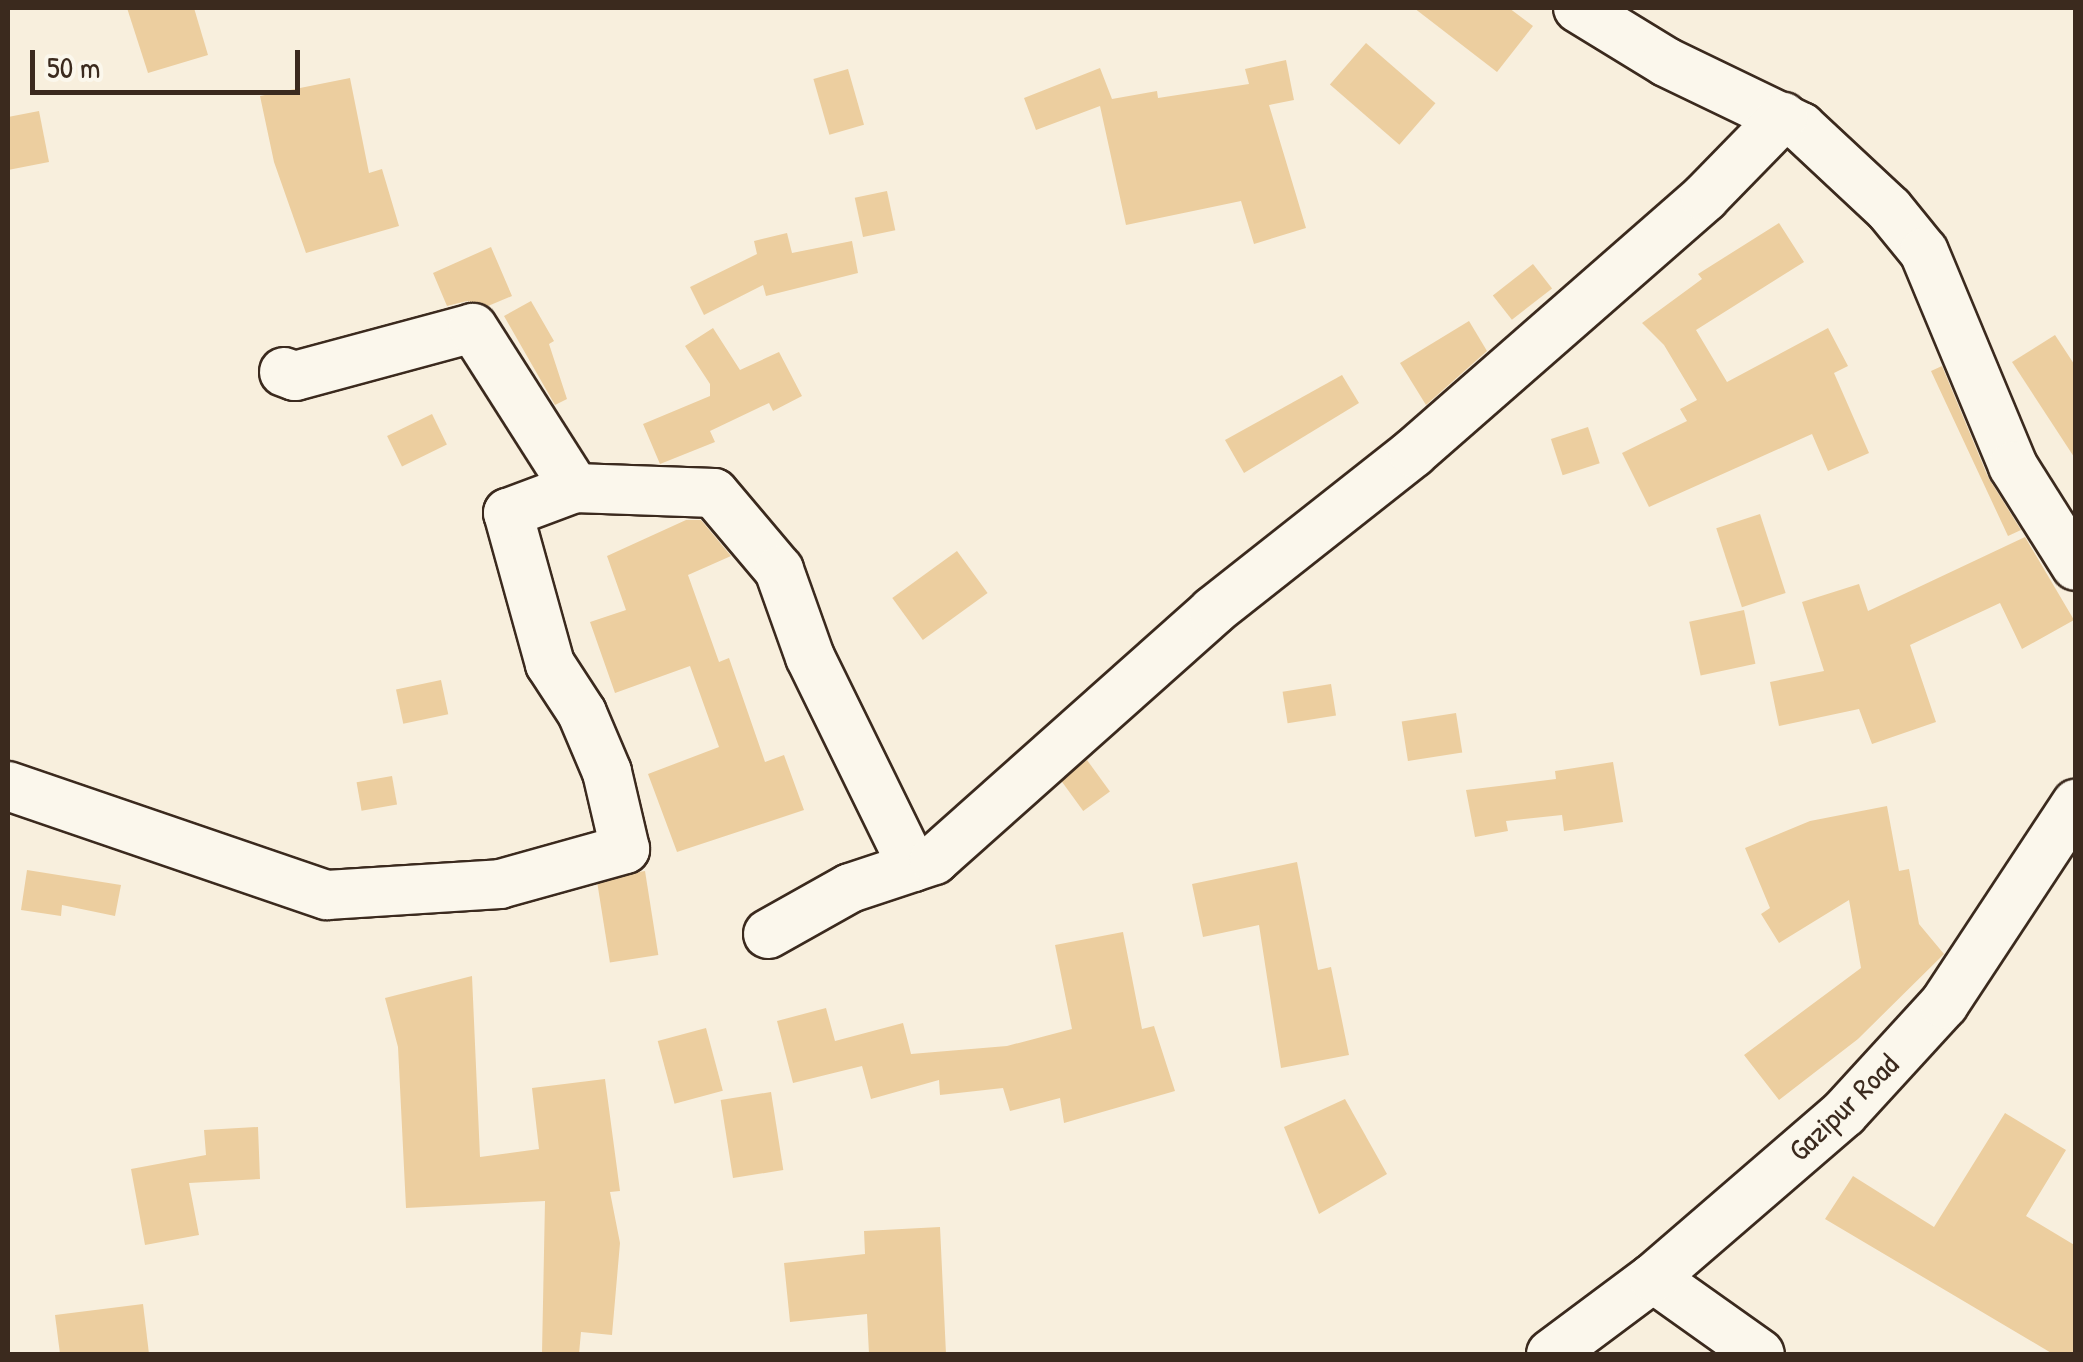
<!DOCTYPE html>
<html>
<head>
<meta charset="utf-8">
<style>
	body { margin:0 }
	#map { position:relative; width:2083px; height:1362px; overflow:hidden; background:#f8efdd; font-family:"Patrick Hand",sans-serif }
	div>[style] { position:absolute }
	.building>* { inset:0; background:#ecce9f; transform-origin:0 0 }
	.roads { filter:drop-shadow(2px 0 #3b2a1e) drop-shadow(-2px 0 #3b2a1e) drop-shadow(0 2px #3b2a1e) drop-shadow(0 -2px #3b2a1e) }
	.minor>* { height:48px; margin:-24px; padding:0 24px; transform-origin:24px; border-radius:24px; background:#fbf7ec }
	span { translate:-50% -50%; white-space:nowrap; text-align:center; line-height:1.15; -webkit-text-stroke:8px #fbf7ec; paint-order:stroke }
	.street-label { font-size:30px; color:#3b2a1e }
	.frame { position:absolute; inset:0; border:10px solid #3b2a1e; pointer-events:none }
	.scale { position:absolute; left:30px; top:50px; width:270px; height:45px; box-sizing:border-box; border:5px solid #3b2a1e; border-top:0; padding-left:12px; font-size:30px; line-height:35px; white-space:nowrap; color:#3b2a1e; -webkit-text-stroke:8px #fbf7ec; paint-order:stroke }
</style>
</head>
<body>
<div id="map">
	<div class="building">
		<i style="clip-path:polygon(127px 8px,194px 8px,208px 55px,148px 73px)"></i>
		<i style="clip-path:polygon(1414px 8px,1509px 8px,1533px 26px,1497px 72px)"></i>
		<i style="left:1366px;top:43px;width:92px;height:55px;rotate:41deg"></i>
		<i style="clip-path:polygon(1286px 60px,1294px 100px,1269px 105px,1306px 228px,1254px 244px,1241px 201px,1126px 225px,1100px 106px,1036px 130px,1024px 98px,1100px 68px,1112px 99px,1157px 91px,1158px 98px,1249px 84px,1245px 69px)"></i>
		<i style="left:848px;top:69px;width:58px;height:36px;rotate:74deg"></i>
		<i style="clip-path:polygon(350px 78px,369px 173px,382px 169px,399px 226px,306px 253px,274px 162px,260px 96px)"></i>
		<i style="clip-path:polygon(39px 111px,49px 162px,8px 170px,8px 117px)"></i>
		<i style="left:887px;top:191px;width:40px;height:33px;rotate:78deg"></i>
		<i style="clip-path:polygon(1779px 223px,1804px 262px,1696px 330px,1727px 382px,1828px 328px,1848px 366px,1834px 373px,1869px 453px,1828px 471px,1812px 434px,1649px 507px,1622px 453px,1687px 421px,1680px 409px,1697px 400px,1664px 345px,1642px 323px,1702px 279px,1698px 274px)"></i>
		<i style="clip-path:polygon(787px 233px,792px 253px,852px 241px,858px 273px,766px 296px,763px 285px,704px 315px,690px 287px,757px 254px,754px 241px)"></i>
		<i style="clip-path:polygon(491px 247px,512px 296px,488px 306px,467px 301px,447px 306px,433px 273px)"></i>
		<i style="left:1533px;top:264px;width:31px;height:51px;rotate:52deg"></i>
		<i style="clip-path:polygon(531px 301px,554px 341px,549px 344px,567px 399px,555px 405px,504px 316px)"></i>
		<i style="clip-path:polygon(1469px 321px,1487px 351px,1426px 405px,1400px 363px)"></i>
		<i style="clip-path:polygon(713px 328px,740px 370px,779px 352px,802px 396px,773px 411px,769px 403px,710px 431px,715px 442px,660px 464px,643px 424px,710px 396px,710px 384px,685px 346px)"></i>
		<i style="clip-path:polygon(2055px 335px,2076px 367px,2076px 460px,2012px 362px)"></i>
		<i style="clip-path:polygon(1942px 366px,1988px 477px,2021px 530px,2008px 536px,1931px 371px)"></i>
		<i style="clip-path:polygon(1342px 375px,1359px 403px,1244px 473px,1225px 440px)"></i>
		<i style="left:432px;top:414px;width:34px;height:50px;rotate:64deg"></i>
		<i style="left:1588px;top:427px;width:38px;height:39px;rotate:72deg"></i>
		<i style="left:1760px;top:514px;width:83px;height:46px;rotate:72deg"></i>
		<i style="clip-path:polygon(686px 520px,701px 520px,731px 556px,688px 575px,719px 662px,729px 658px,765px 762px,784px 755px,804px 810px,677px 852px,648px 774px,719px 747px,690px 666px,615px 693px,590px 622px,626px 610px,607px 556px)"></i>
		<i style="clip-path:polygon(2025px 537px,2074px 620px,2022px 649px,2000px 603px,1910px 645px,1936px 722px,1872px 744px,1859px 709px,1779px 726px,1770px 682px,1824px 671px,1802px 602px,1859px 584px,1868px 611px)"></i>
		<i style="left:957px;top:551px;width:52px;height:80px;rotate:54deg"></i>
		<i style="left:1744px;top:610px;width:55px;height:56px;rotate:78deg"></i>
		<i style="left:441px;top:680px;width:35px;height:46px;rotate:78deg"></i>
		<i style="left:1331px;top:684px;width:32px;height:49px;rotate:81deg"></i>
		<i style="left:1456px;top:713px;width:40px;height:55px;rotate:81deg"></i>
		<i style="left:1087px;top:760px;width:39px;height:33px;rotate:54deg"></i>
		<i style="clip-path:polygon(1613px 762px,1623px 822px,1564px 831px,1562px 815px,1506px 821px,1508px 831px,1475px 837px,1466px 790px,1556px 779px,1555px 771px)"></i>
		<i style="left:392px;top:776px;width:29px;height:36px;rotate:80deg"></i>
		<i style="clip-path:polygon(1887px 806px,1899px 871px,1909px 869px,1919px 924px,1944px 954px,1858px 1039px,1779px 1100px,1744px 1055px,1861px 968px,1849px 900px,1779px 943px,1761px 914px,1770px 908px,1745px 848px,1810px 821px)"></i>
		<i style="clip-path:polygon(1297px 862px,1318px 970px,1331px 967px,1349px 1055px,1281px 1068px,1259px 925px,1203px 937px,1192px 884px)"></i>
		<i style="clip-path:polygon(27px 870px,121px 885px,115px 916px,62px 905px,61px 916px,21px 910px)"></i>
		<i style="left:645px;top:871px;width:85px;height:49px;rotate:81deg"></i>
		<i style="clip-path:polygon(1123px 932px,1142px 1029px,1154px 1026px,1175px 1091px,1064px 1123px,1060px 1098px,1010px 1111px,1003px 1088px,940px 1095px,939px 1080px,871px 1099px,862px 1066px,793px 1083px,777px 1021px,826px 1008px,835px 1041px,903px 1023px,911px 1054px,1007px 1046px,1072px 1029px,1055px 945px)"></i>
		<i style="clip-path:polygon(472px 976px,480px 1157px,539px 1149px,532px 1088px,605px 1079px,620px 1191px,610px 1192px,620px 1243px,612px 1335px,581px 1332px,579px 1354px,542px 1354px,545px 1201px,406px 1208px,398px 1047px,385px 998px)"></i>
		<i style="left:706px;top:1028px;width:65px;height:50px;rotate:75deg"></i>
		<i style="left:771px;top:1092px;width:79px;height:51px;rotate:81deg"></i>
		<i style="clip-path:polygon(1345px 1099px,1387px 1174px,1319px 1214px,1284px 1127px)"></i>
		<i style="clip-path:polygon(2005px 1113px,2066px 1150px,2026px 1216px,2076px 1246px,2076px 1354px,2053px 1354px,1825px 1219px,1853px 1176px,1934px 1227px)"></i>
		<i style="clip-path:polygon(258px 1127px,260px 1179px,189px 1183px,199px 1235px,145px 1245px,131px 1169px,206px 1155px,204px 1130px)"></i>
		<i style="clip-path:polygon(940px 1227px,946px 1354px,869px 1354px,867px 1314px,790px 1322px,784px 1263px,865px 1254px,864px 1231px)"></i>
		<i style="clip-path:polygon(143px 1304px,149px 1354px,60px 1354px,55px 1315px)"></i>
	</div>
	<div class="roads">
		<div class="minor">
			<i style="left:1578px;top:8px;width:103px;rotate:31.5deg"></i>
			<i style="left:1666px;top:62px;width:150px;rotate:25.7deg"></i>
			<i style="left:1801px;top:127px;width:120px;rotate:43deg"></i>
			<i style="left:1889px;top:209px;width:55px;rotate:50.9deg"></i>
			<i style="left:1924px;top:252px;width:232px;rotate:67.4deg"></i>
			<i style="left:2013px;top:466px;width:118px;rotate:57.8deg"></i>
			<i style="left:284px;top:372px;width:12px;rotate:20deg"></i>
			<i style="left:295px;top:376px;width:184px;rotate:-15.1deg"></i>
			<i style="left:473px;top:328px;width:190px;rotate:57.5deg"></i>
			<i style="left:575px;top:488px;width:139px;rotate:2.1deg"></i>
			<i style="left:714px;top:493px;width:101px;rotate:49.8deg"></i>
			<i style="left:779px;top:570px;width:92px;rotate:70.4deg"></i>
			<i style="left:810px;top:657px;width:234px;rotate:63.9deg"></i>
			<i style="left:8px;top:786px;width:337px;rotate:18.9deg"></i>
			<i style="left:327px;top:895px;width:173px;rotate:-3.6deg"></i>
			<i style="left:500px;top:884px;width:130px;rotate:-15.6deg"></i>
			<i style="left:625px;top:849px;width:79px;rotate:-103.2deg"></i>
			<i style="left:607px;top:772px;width:64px;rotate:-113deg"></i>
			<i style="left:582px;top:713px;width:59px;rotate:-123.1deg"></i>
			<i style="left:550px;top:664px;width:157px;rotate:-105.5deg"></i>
			<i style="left:508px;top:513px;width:72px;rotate:-20.5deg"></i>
			<i style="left:768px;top:934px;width:94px;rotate:-29.3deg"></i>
			<i style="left:850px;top:888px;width:89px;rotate:-18.4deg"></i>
			<i style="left:934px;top:860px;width:374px;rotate:-41.7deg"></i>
			<i style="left:1213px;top:611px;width:255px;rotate:-38.3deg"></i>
			<i style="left:1413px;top:453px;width:388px;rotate:-41.2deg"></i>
			<i style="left:1705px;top:197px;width:112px;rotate:-45.7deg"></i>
			<i style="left:1653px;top:1278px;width:131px;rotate:35.4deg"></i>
			<i style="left:1551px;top:1354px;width:127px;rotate:-36.7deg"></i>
			<i style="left:1653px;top:1278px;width:252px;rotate:-40.8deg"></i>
			<i style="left:1844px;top:1113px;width:148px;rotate:-47.5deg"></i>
			<i style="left:1944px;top:1004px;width:240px;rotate:-56.6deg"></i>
		</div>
	</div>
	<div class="street-label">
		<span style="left:1843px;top:1107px;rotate:-44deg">Gazipur Road</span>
	</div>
	<div class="frame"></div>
	<div class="scale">50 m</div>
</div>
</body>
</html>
